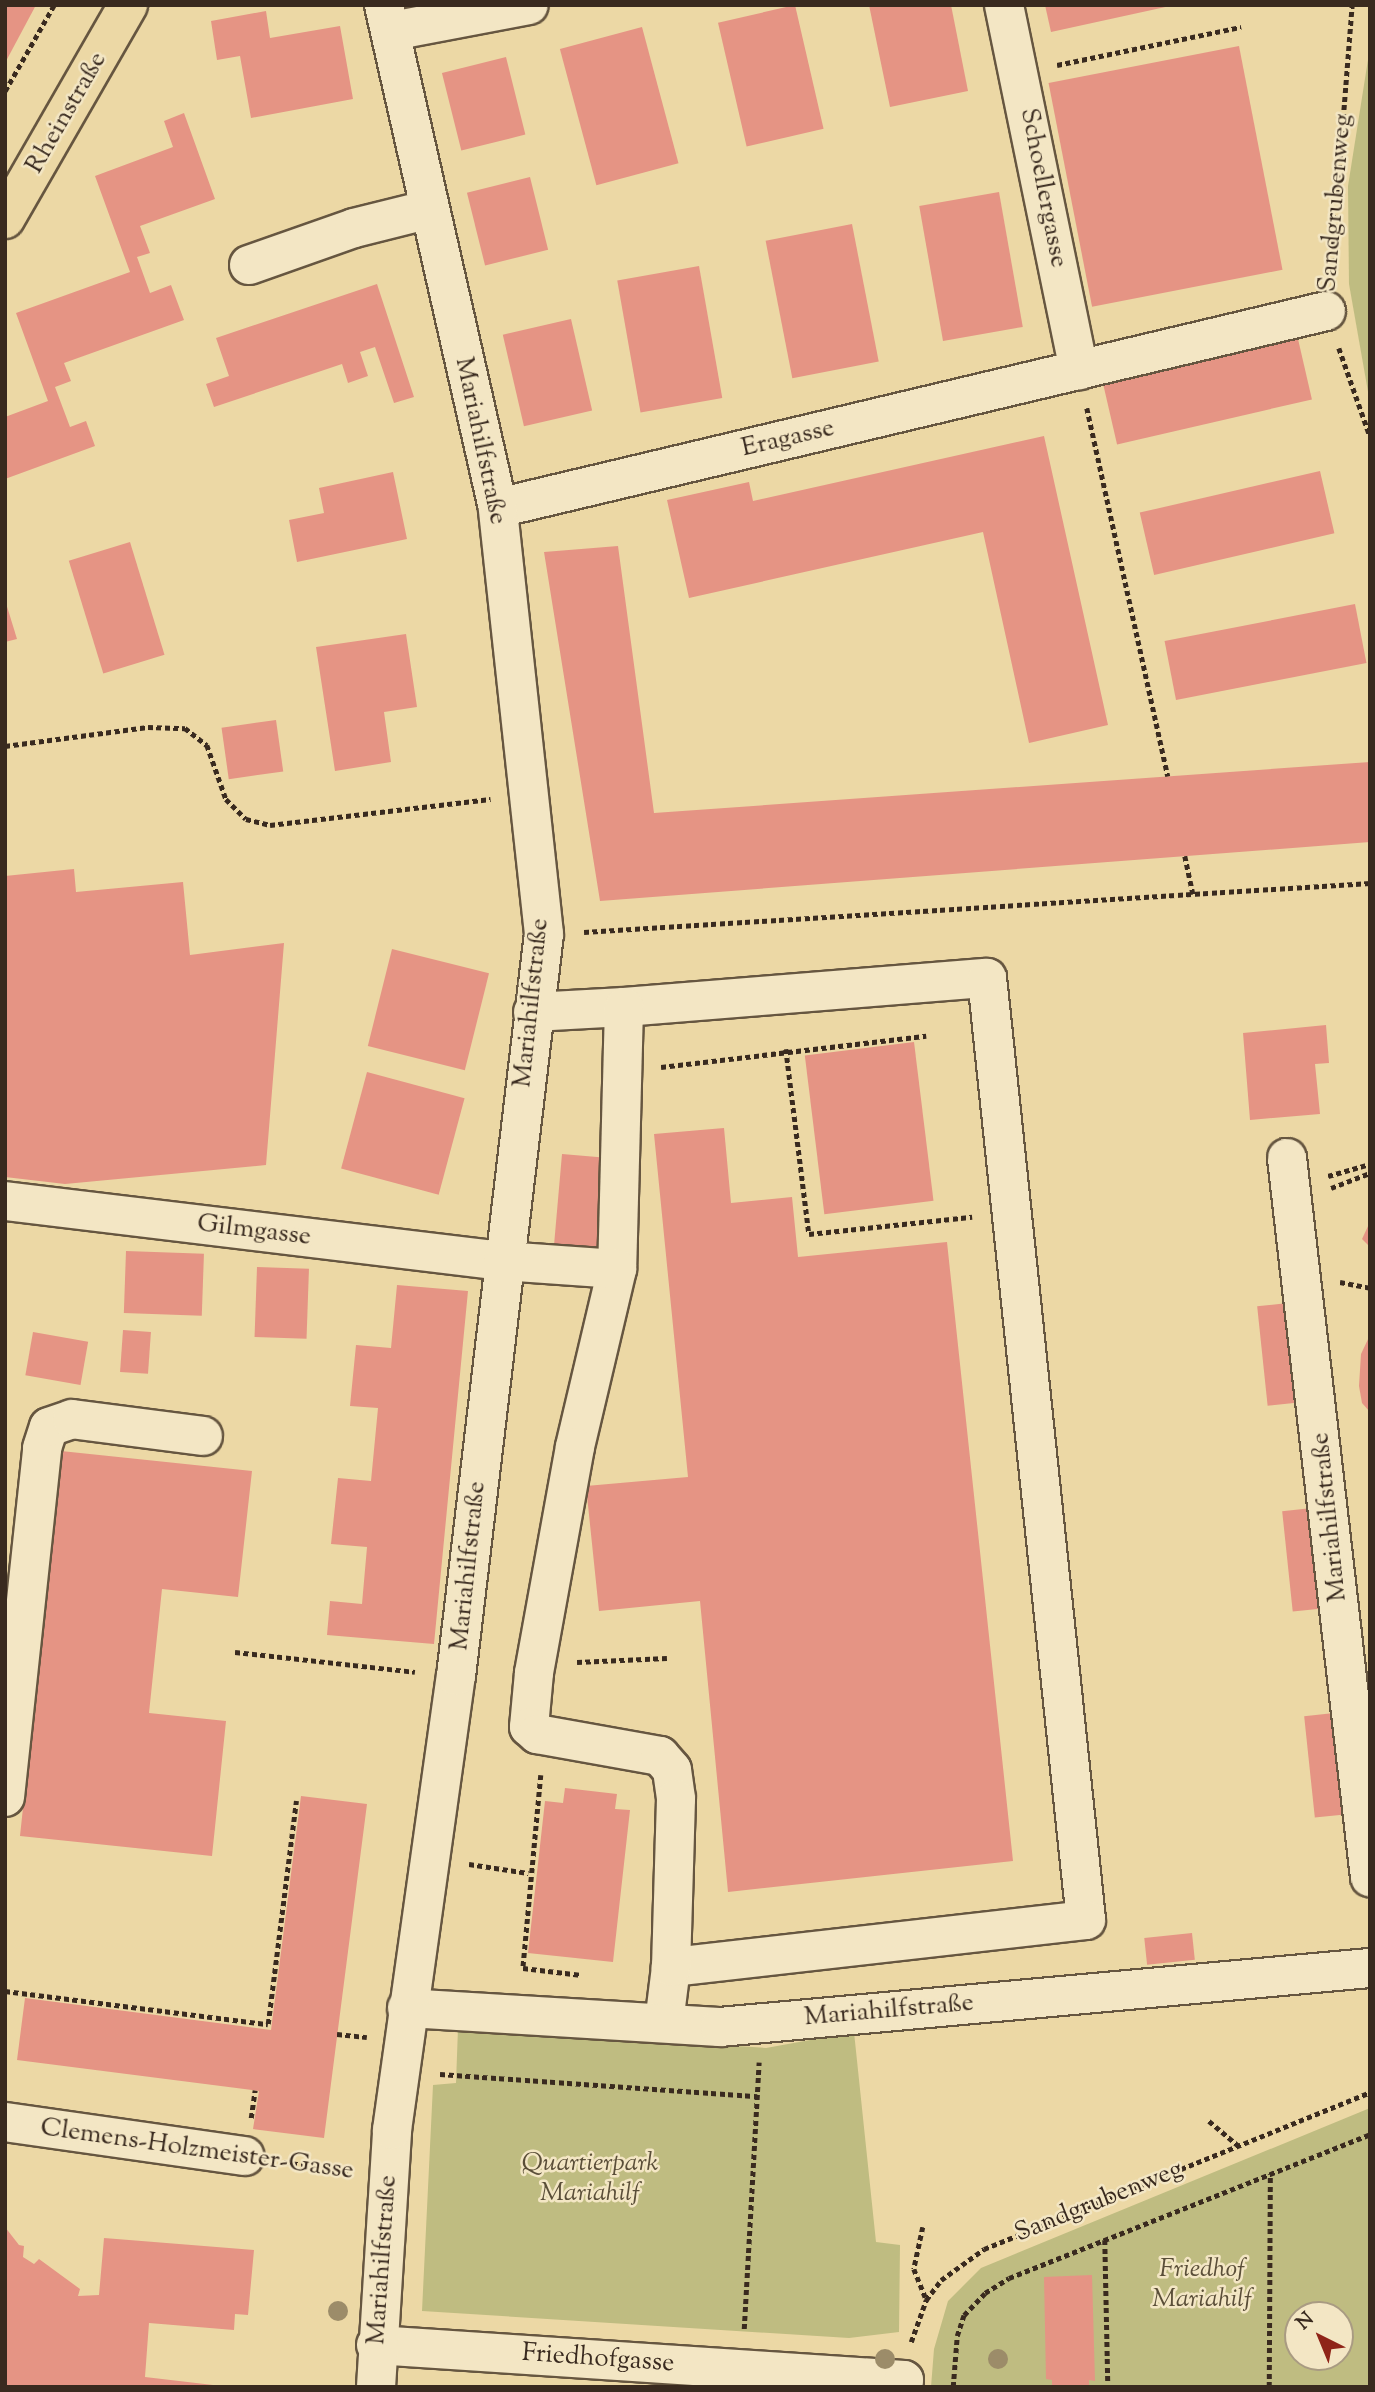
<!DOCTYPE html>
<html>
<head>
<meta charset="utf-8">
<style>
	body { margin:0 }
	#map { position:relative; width:1375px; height:2392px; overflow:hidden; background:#ecd8a5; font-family:"Sorts Mill Goudy",serif }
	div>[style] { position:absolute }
	.green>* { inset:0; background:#bfbc81 }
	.building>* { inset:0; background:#e59484; transform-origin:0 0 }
	.path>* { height:4.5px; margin-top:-2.25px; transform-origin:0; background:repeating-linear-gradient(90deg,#392a1f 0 5px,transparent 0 8.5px) }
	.roads { filter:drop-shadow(2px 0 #665640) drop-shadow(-2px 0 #665640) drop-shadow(0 2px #665640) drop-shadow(0 -2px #665640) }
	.minor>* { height:38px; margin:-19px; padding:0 19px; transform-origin:19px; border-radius:19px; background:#f3e6c4 }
	.major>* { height:38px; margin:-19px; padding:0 19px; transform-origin:19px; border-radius:19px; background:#ecd8a5 }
	.trees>* { width:20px; height:20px; margin:-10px; border-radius:50%; background:#9c8c69 }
	span { translate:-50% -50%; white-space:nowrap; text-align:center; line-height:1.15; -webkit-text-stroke:5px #f3e6c4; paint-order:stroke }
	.street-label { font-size:26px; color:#392a1f }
	.park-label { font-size:26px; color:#5a4e38; font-style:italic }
	.frame { position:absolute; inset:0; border:7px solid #392a1f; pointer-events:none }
	.north { position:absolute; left:1284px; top:2301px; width:70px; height:70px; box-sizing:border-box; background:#f3e6c4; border:2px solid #a99b82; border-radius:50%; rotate:317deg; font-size:19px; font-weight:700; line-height:28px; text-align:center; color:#392a1f }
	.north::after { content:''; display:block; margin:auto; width:24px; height:32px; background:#8f2418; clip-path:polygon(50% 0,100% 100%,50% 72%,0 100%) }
</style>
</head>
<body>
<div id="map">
	<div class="green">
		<i style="clip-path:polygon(1370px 47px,1370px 403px,1349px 284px,1348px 186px)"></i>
		<i style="clip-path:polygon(458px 2028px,766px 2048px,854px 2032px,876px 2242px,900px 2245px,899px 2332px,849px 2338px,422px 2311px,433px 2085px,456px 2083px)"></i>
		<i style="clip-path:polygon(evenodd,1370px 2108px,1370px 2387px,931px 2387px,934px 2349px,948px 2301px,981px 2268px,1370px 2108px,1298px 2315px,1340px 2315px,1340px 2357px,1298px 2357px,1298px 2315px)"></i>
	</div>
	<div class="building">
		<i style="clip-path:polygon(5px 5px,36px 5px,5px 63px)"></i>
		<i style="left:795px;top:5px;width:127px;height:79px;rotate:77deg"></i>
		<i style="clip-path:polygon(869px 5px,951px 5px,968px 91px,890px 107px)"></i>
		<i style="clip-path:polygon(1045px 5px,1170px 5px,1170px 6px,1051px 32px)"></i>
		<i style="clip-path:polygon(266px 11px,270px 38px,340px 26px,353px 99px,251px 118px,240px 56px,217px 60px,211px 21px)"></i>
		<i style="left:642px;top:27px;width:141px;height:85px;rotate:75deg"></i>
		<i style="left:1239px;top:46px;width:228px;height:194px;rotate:79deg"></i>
		<i style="left:506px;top:57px;width:80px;height:66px;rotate:76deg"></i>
		<i style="clip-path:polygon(184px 113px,215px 199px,140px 226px,150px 253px,137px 257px,150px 293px,171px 285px,184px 320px,64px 363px,71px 381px,55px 387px,70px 427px,86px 421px,95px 446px,5px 479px,5px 417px,48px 401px,16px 313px,130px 272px,95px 176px,173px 147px,164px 121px)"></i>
		<i style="left:530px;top:177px;width:75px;height:65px;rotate:76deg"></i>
		<i style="left:999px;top:192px;width:137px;height:81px;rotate:80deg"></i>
		<i style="left:852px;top:224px;width:140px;height:88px;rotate:79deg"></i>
		<i style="left:699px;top:266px;width:134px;height:83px;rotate:80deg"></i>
		<i style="clip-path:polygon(377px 284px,414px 397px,394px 403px,375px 347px,360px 352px,368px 376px,348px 383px,342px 364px,214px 407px,206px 384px,229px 376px,216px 338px)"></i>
		<i style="left:571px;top:319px;width:94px;height:70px;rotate:77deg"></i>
		<i style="left:1298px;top:339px;width:62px;height:200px;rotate:77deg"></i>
		<i style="clip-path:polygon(1044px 436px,1108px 725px,1029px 743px,983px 532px,689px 598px,667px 500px,749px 482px,753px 501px)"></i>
		<i style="left:1320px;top:471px;width:64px;height:185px;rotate:77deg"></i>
		<i style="clip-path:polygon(393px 472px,407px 539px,297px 562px,289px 520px,324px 513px,319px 488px)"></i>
		<i style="left:130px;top:542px;width:118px;height:64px;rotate:73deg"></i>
		<i style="clip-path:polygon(618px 546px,654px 813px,1370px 762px,1370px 842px,600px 901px,544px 552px)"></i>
		<i style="clip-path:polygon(5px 600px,17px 639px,5px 642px)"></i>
		<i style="left:1355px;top:604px;width:60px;height:194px;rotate:79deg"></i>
		<i style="clip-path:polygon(406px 634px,417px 707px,384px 712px,391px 762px,335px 771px,316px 647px)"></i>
		<i style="left:276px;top:720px;width:52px;height:55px;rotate:82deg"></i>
		<i style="clip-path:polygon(74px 869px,76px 892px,183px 882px,190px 955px,284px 943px,266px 1165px,65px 1184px,5px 1177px,5px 876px)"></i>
		<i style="left:392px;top:949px;width:100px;height:100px;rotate:14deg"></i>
		<i style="clip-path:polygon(1326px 1025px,1329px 1063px,1315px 1064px,1320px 1114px,1250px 1120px,1243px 1033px)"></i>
		<i style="left:914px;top:1042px;width:160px;height:110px;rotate:83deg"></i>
		<i style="left:367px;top:1072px;width:101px;height:100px;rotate:15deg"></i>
		<i style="clip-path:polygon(724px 1128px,731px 1203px,792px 1197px,798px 1257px,947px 1242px,1013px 1861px,728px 1892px,700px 1601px,599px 1611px,586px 1486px,688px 1477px,654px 1134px)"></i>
		<i style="left:562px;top:1154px;width:53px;height:101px;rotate:5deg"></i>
		<i style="clip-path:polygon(1370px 1222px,1370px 1247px,1362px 1239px)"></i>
		<i style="left:126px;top:1251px;width:78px;height:62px;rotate:2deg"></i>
		<i style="left:257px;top:1267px;width:52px;height:70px;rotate:2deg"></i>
		<i style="clip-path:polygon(397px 1285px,468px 1291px,434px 1644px,327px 1635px,330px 1601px,362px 1604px,367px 1547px,331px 1544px,338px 1478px,371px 1481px,378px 1408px,350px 1406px,356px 1345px,391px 1348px)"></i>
		<i style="left:1288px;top:1303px;width:100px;height:31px;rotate:84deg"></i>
		<i style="left:123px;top:1330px;width:28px;height:42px;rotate:4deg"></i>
		<i style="left:33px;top:1332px;width:56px;height:44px;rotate:10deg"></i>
		<i style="clip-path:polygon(1370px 1335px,1370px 1412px,1362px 1403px,1359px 1386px,1361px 1354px)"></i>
		<i style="clip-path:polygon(61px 1451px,252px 1471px,238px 1597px,162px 1589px,149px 1713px,226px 1721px,212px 1856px,20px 1836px)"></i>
		<i style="left:1312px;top:1508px;width:101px;height:30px;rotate:84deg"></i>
		<i style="left:1334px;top:1713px;width:102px;height:30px;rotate:84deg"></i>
		<i style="clip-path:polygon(565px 1788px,617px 1794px,615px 1809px,630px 1810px,613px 1962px,528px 1953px,545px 1801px,563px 1803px)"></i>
		<i style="clip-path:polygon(301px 1796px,367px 1804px,324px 2138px,253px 2129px,259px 2091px,17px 2060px,25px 1998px,271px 2030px)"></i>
		<i style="left:1192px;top:1933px;width:27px;height:48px;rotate:84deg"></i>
		<i style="clip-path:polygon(5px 2227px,19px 2245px,24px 2246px,23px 2257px,34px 2264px,39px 2259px,80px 2289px,78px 2296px,99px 2295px,104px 2238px,254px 2250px,248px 2315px,235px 2314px,234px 2330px,149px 2323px,145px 2377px,230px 2387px,5px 2387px)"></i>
		<i style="clip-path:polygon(1092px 2275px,1095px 2381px,1089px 2380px,1089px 2387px,1052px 2387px,1052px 2380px,1046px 2379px,1044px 2277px)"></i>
	</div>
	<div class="path">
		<i style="left:1057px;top:65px;width:188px;rotate:-11.7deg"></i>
		<i style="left:5px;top:91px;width:99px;rotate:-60.3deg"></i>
		<i style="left:1331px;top:271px;width:267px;rotate:-85.5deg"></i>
		<i style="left:1339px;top:348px;width:93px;rotate:70.6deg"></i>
		<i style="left:1087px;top:408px;width:377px;rotate:77.6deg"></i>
		<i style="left:5px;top:746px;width:144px;rotate:-7.6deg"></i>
		<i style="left:148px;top:727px;width:37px;rotate:2deg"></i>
		<i style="left:185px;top:728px;width:28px;rotate:38deg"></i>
		<i style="left:207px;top:745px;width:57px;rotate:70.6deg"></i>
		<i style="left:226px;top:799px;width:28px;rotate:45deg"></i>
		<i style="left:246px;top:819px;width:25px;rotate:14deg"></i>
		<i style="left:270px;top:825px;width:222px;rotate:-6.7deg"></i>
		<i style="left:1185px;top:856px;width:39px;rotate:78deg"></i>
		<i style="left:584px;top:932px;width:788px;rotate:-3.57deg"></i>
		<i style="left:786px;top:1049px;width:186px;rotate:82.9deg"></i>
		<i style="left:809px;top:1234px;width:164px;rotate:-6deg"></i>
		<i style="left:661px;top:1067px;width:267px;rotate:-6.7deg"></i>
		<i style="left:1328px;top:1176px;width:44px;rotate:-15.9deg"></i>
		<i style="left:1331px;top:1188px;width:42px;rotate:-21deg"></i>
		<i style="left:1340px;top:1282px;width:31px;rotate:11deg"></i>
		<i style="left:235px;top:1652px;width:181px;rotate:6.3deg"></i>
		<i style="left:577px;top:1662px;width:90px;rotate:-2.5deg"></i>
		<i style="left:541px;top:1775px;width:194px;rotate:95.3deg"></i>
		<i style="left:523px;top:1968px;width:59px;rotate:6.8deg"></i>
		<i style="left:469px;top:1864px;width:60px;rotate:8.7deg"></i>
		<i style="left:5px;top:1991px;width:265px;rotate:7.2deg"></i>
		<i style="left:268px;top:2024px;width:225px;rotate:-82.8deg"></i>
		<i style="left:337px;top:2034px;width:30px;rotate:6deg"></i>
		<i style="left:440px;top:2074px;width:318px;rotate:4deg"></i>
		<i style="left:251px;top:2118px;width:28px;rotate:-82deg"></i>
		<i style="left:1209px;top:2121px;width:38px;rotate:40deg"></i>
		<i style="left:284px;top:2162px;width:65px;rotate:8.9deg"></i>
		<i style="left:923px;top:2227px;width:43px;rotate:102.1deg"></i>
		<i style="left:914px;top:2269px;width:32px;rotate:68deg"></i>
		<i style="left:1105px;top:2240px;width:147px;rotate:88.8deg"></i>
		<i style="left:744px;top:2329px;width:267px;rotate:-86.8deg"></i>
		<i style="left:911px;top:2342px;width:45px;rotate:-70.3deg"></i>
		<i style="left:926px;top:2300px;width:25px;rotate:-53deg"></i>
		<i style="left:941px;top:2280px;width:53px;rotate:-35.8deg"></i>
		<i style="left:984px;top:2249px;width:417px;rotate:-22.1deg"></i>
		<i style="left:953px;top:2387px;width:51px;rotate:-85.5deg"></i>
		<i style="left:957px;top:2336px;width:22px;rotate:-72deg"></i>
		<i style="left:964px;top:2315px;width:30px;rotate:-46deg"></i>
		<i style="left:985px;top:2293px;width:28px;rotate:-32deg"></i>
		<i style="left:1009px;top:2278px;width:389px;rotate:-21.7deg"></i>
		<i style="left:1269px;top:2387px;width:213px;rotate:-89.7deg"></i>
	</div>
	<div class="roads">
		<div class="minor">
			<i style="left:1004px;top:5px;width:373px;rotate:78.4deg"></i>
			<i style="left:392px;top:31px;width:139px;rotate:-10.7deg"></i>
			<i style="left:249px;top:265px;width:111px;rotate:-19.4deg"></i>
			<i style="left:354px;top:228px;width:78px;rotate:-14deg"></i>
			<i style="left:498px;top:508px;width:851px;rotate:-13.38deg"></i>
			<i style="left:624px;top:1007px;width:364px;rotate:-4.6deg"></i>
			<i style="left:987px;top:978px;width:947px;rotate:84deg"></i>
			<i style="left:1086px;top:1920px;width:418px;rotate:173.5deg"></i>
			<i style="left:671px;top:1967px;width:56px;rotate:97.1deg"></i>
			<i style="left:533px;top:1012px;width:91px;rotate:-3.1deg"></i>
			<i style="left:624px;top:1007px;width:262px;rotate:91.5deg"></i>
			<i style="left:617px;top:1269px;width:183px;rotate:103.3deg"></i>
			<i style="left:575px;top:1447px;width:230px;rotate:100.3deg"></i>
			<i style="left:534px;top:1673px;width:54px;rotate:95.3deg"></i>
			<i style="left:529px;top:1727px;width:11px;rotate:41deg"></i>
			<i style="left:537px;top:1734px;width:125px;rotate:10.1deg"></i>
			<i style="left:660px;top:1756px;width:18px;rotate:49deg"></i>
			<i style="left:672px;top:1770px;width:29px;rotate:82deg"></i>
			<i style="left:676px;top:1799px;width:168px;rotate:91.7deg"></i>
			<i style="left:1287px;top:1158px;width:724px;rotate:83.42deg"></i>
			<i style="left:5px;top:1201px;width:502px;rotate:6.87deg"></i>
			<i style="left:503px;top:1261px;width:114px;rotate:4deg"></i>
			<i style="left:5px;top:1797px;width:351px;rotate:-83.9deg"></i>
			<i style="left:42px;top:1448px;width:22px;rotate:-72deg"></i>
			<i style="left:49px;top:1427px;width:24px;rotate:-19deg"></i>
			<i style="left:72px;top:1419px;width:132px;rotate:7.4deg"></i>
			<i style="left:407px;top:2008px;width:314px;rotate:3.5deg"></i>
			<i style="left:720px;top:2027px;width:653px;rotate:-5.19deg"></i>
			<i style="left:5px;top:2122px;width:242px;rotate:8.1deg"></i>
			<i style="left:376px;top:2345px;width:529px;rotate:3.79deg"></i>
			<i style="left:904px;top:2380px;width:7px;rotate:98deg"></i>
			<i style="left:376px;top:2387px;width:257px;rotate:-86.4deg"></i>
			<i style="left:392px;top:2130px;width:458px;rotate:-82deg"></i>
			<i style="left:456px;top:1676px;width:747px;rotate:-83.24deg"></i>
			<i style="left:544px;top:934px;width:428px;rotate:-96.2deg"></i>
			<i style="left:498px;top:508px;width:516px;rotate:-102.77deg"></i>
		</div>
		<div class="major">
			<i style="left:5px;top:219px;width:247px;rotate:-60.1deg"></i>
		</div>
	</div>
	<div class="trees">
		<i style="left:338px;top:2311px"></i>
		<i style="left:885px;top:2359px"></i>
		<i style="left:998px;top:2359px"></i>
	</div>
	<div class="street-label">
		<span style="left:67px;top:113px;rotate:-60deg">Rheinstraße</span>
		<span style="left:1043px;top:188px;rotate:79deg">Schoellergasse</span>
		<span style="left:1336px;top:203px;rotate:-85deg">Sandgrubenweg</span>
		<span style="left:788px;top:439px;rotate:-13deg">Eragasse</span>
		<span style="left:480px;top:441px;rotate:78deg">Mariahilfstraße</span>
		<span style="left:532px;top:1003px;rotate:-84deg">Mariahilfstraße</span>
		<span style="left:254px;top:1231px;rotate:7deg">Gilmgasse</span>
		<span style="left:1330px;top:1517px;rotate:-96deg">Mariahilfstraße</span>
		<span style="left:469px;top:1566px;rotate:-84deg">Mariahilfstraße</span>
		<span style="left:889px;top:2011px;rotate:-5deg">Mariahilfstraße</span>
		<span style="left:197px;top:2150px;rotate:8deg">Clemens-Holzmeister-Gasse</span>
		<span style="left:1099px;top:2202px;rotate:-22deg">Sandgrubenweg</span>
		<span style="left:383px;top:2260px;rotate:-86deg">Mariahilfstraße</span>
		<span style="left:598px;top:2359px;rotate:4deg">Friedhofgasse</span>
	</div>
	<div class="park-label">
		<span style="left:590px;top:2179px">Quartierpark<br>Mariahilf</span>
		<span style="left:1202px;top:2285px">Friedhof<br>Mariahilf</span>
	</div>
	<div class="frame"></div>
	<div class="north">N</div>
</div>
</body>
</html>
